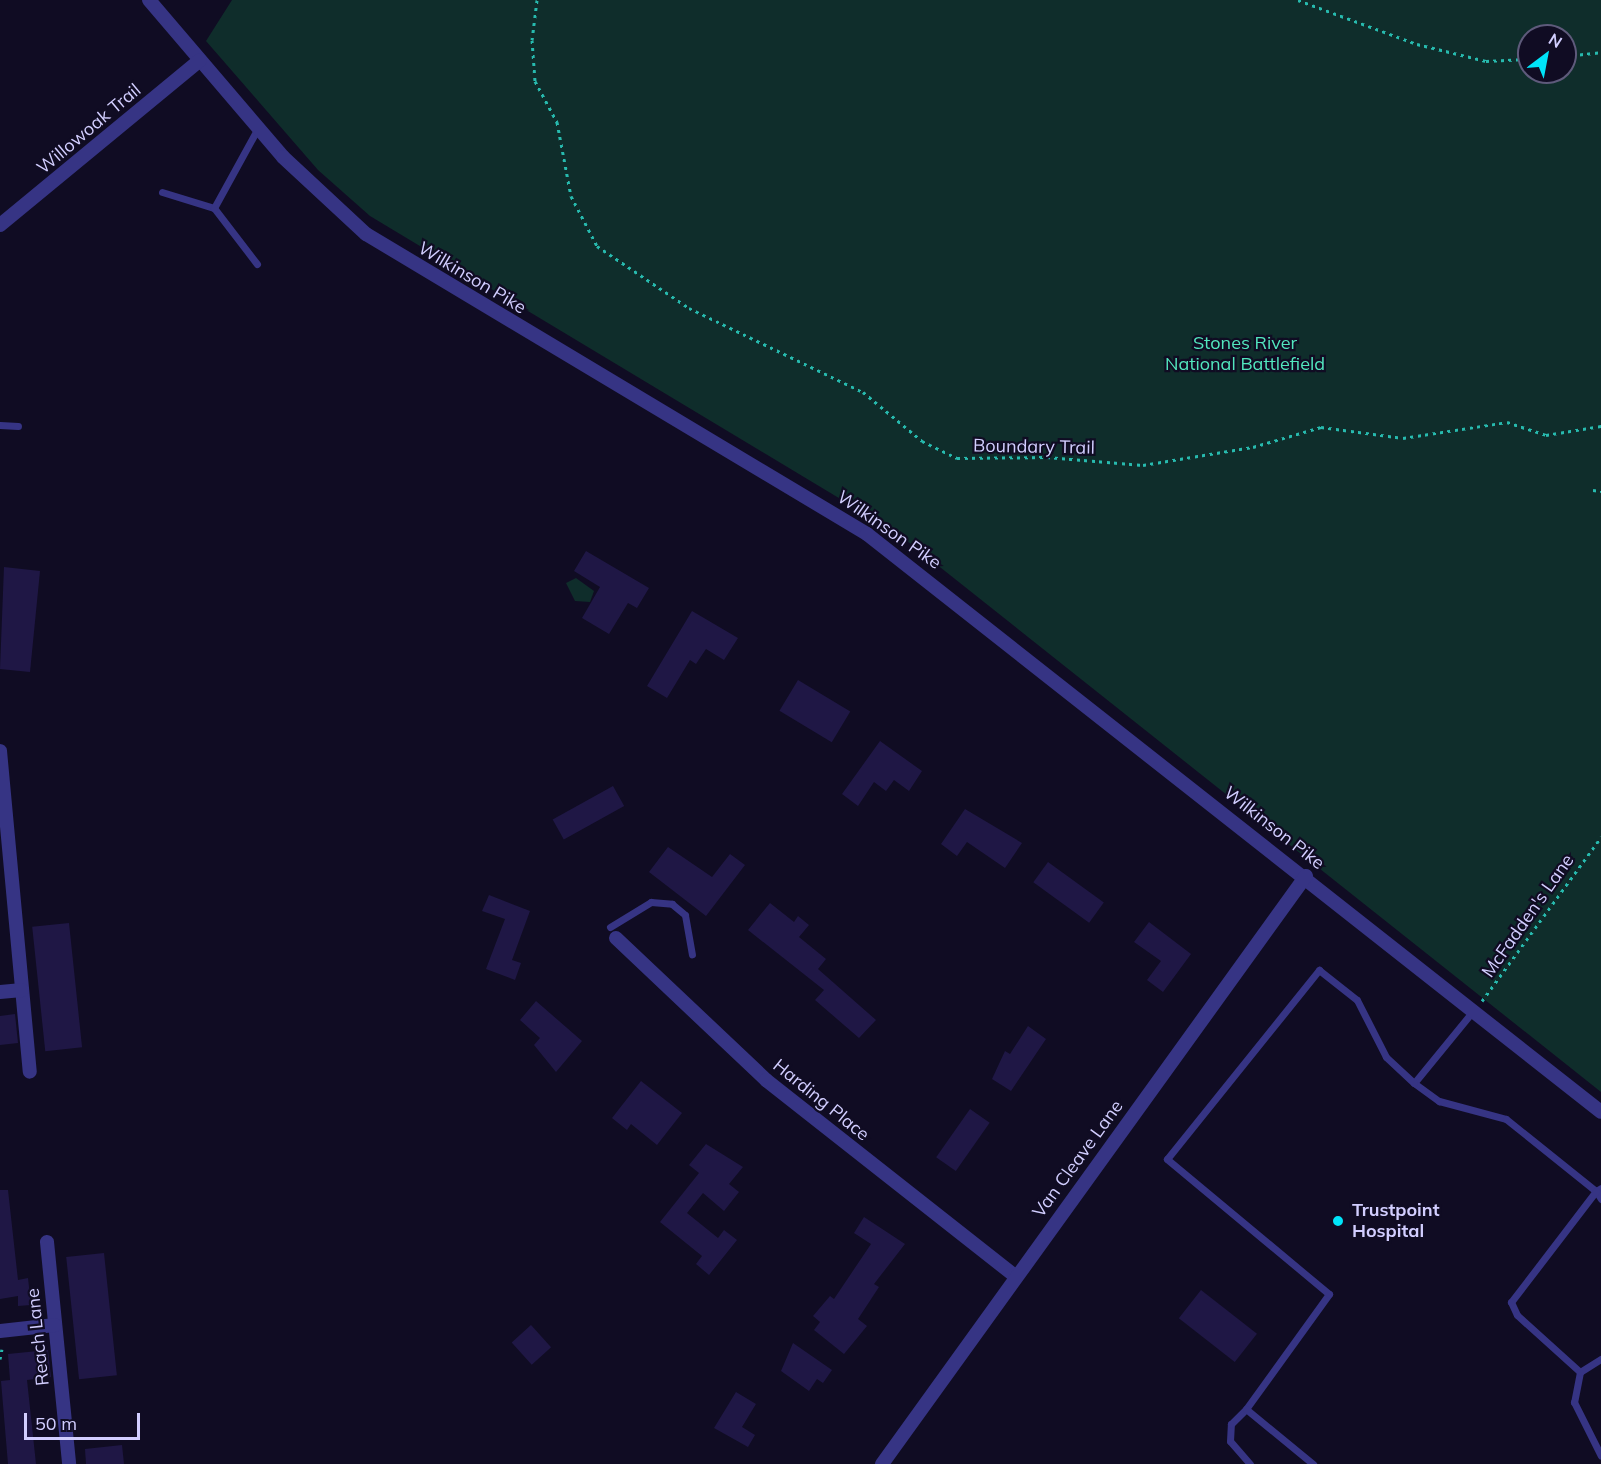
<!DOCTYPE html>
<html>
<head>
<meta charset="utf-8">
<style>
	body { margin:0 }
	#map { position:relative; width:1601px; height:1464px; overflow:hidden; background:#100c23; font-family:Mulish,sans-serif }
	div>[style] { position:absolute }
	.green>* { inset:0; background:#0f2d2b }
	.building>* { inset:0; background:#1f1745; transform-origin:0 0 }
	.path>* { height:3px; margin-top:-1.5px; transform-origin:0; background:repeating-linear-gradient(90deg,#27baae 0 3px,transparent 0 7.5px) }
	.service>* { height:7px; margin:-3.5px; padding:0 3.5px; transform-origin:3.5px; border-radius:3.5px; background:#363484 }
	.minor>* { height:14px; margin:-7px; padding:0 7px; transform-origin:7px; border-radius:7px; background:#363484 }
	.dots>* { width:16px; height:16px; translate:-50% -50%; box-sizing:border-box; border:3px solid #100c23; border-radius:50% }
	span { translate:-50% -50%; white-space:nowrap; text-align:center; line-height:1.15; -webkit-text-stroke:4.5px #100c23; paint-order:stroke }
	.street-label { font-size:18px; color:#d2ceff }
	.park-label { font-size:18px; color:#52e6be }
	.poi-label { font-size:18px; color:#d2ceff; font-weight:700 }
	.left { translate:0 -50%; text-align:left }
	.north { position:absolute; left:1517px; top:24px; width:60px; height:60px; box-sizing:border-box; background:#100c23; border:2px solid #5e5a7b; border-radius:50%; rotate:32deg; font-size:16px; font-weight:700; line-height:24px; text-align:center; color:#d2ceff }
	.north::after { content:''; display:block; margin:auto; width:21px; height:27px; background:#00e4f9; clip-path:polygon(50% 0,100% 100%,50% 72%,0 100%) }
	.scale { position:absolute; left:24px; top:1413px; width:116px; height:27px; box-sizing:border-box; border:3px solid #d2ceff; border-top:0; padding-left:8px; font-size:18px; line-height:21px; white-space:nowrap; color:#d2ceff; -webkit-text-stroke:4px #100c23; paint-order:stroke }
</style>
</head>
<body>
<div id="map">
	<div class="green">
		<i style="clip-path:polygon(evenodd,232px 0,1601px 0,1601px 1092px,897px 533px,370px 216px,318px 170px,206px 41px,232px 0,1529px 36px,1565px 36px,1565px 72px,1529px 72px,1529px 36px)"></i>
		<i style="clip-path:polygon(576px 578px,594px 591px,590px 602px,575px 601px,566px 583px)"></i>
	</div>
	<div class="building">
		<i style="clip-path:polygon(586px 551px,649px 588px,637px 608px,628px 603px,609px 634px,582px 618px,600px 587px,574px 571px)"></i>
		<i style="clip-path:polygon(4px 567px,40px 571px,30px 672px,0 669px)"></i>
		<i style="clip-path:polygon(692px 611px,738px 638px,724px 660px,706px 649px,696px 664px,690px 660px,667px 698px,647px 686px)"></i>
		<i style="left:798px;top:680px;width:61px;height:36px;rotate:31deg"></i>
		<i style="clip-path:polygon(880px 741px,922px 771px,909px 791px,894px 780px,886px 791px,874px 782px,858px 806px,842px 794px)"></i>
		<i style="left:613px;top:786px;width:23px;height:69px;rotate:61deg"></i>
		<i style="clip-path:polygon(965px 809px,1022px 843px,1005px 868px,967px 842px,957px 856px,941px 844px)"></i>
		<i style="clip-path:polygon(668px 847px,712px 877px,730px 854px,745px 865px,706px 916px,649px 872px)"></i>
		<i style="left:1048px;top:862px;width:69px;height:25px;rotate:36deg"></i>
		<i style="clip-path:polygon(489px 895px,530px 911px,512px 960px,521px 963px,515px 980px,486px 969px,505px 919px,482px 911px)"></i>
		<i style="clip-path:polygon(770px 903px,794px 922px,798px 916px,809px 925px,799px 937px,826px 959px,818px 969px,876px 1020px,859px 1038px,815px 1000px,824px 990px,748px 930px)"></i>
		<i style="clip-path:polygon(1149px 922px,1191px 954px,1163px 992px,1147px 980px,1161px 961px,1134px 942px)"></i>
		<i style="left:69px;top:923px;width:125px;height:37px;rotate:84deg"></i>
		<i style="clip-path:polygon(536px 1001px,582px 1041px,556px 1072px,534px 1045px,540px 1038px,520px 1020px)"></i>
		<i style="clip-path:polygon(15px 1014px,18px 1043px,0 1045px,0 1016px)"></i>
		<i style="clip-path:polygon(1028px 1026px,1046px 1039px,1011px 1091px,992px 1079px,1005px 1051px,1010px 1054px)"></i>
		<i style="clip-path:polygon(641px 1081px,682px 1113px,657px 1145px,631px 1124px,627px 1130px,612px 1118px)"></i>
		<i style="left:970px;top:1109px;width:24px;height:59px;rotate:35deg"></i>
		<i style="clip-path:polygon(706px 1144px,743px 1167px,729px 1184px,739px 1192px,724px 1211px,703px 1193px,687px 1213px,718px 1238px,724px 1230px,737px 1240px,709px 1275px,696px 1264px,702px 1256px,660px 1222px,699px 1173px,689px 1165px)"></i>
		<i style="clip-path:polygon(0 1190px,8px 1190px,18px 1280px,28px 1278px,31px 1305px,18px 1306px,18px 1296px,0 1299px)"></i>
		<i style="clip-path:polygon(864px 1217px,905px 1244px,874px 1284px,879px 1287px,858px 1319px,867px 1326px,844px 1354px,814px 1330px,820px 1322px,813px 1316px,830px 1296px,834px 1299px,871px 1244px,854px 1233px)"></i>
		<i style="left:104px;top:1253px;width:123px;height:38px;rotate:84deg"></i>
		<i style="left:1201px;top:1290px;width:71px;height:36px;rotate:38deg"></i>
		<i style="left:531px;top:1325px;width:30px;height:26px;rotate:48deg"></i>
		<i style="clip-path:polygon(793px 1343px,832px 1370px,823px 1383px,817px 1379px,809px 1391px,781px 1371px)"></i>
		<i style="clip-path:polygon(48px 1350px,51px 1377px,27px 1380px,36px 1464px,8px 1464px,1px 1381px,10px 1380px,8px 1354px)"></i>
		<i style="clip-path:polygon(736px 1392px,756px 1404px,742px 1427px,755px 1435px,748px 1447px,714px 1428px)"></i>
		<i style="clip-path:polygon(122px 1445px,124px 1464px,86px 1464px,85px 1449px)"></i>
	</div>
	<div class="path">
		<i style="left:537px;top:0;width:40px;rotate:97.1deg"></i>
		<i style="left:532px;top:40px;width:41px;rotate:85.8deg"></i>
		<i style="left:535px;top:81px;width:47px;rotate:61.8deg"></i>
		<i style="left:557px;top:122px;width:75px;rotate:79.3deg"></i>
		<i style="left:571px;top:196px;width:56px;rotate:62.5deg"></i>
		<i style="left:597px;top:246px;width:111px;rotate:34deg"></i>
		<i style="left:689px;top:308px;width:193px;rotate:25.8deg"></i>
		<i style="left:863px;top:392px;width:77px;rotate:39.7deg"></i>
		<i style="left:922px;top:441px;width:39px;rotate:26deg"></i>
		<i style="left:957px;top:458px;width:90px;rotate:-0.6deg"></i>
		<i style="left:1047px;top:457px;width:96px;rotate:4.8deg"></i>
		<i style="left:1143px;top:465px;width:111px;rotate:-9.3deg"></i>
		<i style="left:1253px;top:447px;width:71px;rotate:-16.4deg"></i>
		<i style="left:1321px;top:427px;width:83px;rotate:7.6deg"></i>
		<i style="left:1403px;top:438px;width:105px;rotate:-8.7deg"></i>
		<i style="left:1507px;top:422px;width:41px;rotate:18.4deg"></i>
		<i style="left:1546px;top:435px;width:56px;rotate:-9.3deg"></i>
		<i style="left:1298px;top:0;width:127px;rotate:20.3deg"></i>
		<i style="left:1417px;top:44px;width:71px;rotate:13.8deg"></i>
		<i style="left:1486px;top:61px;width:43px;rotate:-2.7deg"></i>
		<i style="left:1565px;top:56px;width:36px;rotate:-6deg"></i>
		<i style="left:1593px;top:490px;width:8px;rotate:7deg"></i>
		<i style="left:1482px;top:1001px;width:203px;rotate:-54deg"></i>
		<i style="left:0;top:1359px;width:10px;rotate:-79deg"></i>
	</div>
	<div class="service">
		<i style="left:162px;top:192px;width:54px;rotate:17.1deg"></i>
		<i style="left:257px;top:264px;width:71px;rotate:-127.5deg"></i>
		<i style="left:214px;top:208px;width:91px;rotate:-61.2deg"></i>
		<i style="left:0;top:425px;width:18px;rotate:3deg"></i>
		<i style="left:610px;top:927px;width:48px;rotate:-31.4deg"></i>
		<i style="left:651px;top:902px;width:21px;rotate:5deg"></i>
		<i style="left:672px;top:904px;width:17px;rotate:40deg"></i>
		<i style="left:685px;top:915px;width:40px;rotate:80deg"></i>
		<i style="left:1473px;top:1011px;width:93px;rotate:129.3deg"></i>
		<i style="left:1414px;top:1083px;width:31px;rotate:36deg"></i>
		<i style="left:1439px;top:1101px;width:69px;rotate:15deg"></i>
		<i style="left:1506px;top:1119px;width:115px;rotate:38.7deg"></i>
		<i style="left:1596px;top:1191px;width:6px;rotate:-31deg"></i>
		<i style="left:1601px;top:1199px;width:9px;rotate:-122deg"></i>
		<i style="left:1596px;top:1191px;width:140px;rotate:127.4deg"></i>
		<i style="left:1511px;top:1302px;width:14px;rotate:65deg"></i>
		<i style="left:1517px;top:1315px;width:85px;rotate:42.1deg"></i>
		<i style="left:1580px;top:1372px;width:31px;rotate:101deg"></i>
		<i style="left:1574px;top:1402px;width:60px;rotate:63.4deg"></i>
		<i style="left:1580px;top:1372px;width:25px;rotate:-32deg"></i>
		<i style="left:1246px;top:1409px;width:142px;rotate:-54.2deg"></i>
		<i style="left:1329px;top:1294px;width:211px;rotate:-140.2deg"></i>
		<i style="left:1167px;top:1159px;width:243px;rotate:-51.2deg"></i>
		<i style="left:1319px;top:970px;width:48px;rotate:38.3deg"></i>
		<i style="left:1357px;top:1000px;width:64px;rotate:63deg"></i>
		<i style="left:1386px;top:1057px;width:38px;rotate:43deg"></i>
		<i style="left:1250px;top:1464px;width:30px;rotate:-131deg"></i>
		<i style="left:1230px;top:1441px;width:17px;rotate:-87deg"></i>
		<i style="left:1231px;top:1424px;width:21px;rotate:-45deg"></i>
		<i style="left:1246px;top:1409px;width:87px;rotate:39.4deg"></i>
	</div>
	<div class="minor">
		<i style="left:149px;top:0;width:206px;rotate:49.5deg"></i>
		<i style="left:283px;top:157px;width:113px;rotate:42.9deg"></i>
		<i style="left:366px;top:234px;width:584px;rotate:30.91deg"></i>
		<i style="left:867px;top:534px;width:934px;rotate:38.22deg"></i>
		<i style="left:0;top:225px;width:259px;rotate:-39.5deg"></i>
		<i style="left:0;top:751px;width:322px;rotate:84.7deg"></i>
		<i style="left:616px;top:938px;width:207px;rotate:43.4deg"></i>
		<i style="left:766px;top:1080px;width:317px;rotate:38.2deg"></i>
		<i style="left:0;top:992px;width:22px;rotate:-5deg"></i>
		<i style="left:47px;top:1242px;width:223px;rotate:84.3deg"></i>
		<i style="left:0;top:1331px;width:55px;rotate:-6.2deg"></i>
		<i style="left:882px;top:1464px;width:725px;rotate:-54.21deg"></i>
	</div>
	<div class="dots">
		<i style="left:1338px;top:1221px;background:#00e4f9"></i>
	</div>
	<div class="street-label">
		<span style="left:89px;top:129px;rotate:-40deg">Willowoak Trail</span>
		<span style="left:472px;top:278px;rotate:31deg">Wilkinson Pike</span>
		<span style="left:1034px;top:447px;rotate:1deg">Boundary Trail</span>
		<span style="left:889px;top:530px;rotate:35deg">Wilkinson Pike</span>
		<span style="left:1274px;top:828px;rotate:38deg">Wilkinson Pike</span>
		<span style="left:1528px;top:916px;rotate:-55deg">McFadden's Lane</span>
		<span style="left:821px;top:1100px;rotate:39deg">Harding Place</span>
		<span style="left:1078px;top:1159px;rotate:-54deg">Van Cleave Lane</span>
		<span style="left:38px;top:1337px;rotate:-96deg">Reach Lane</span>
	</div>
	<div class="park-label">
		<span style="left:1245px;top:354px">Stones River<br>National Battlefield</span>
	</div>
	<div class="poi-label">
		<span class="left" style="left:1352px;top:1221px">Trustpoint<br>Hospital</span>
	</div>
	<div class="north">N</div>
	<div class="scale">50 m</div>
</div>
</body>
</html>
